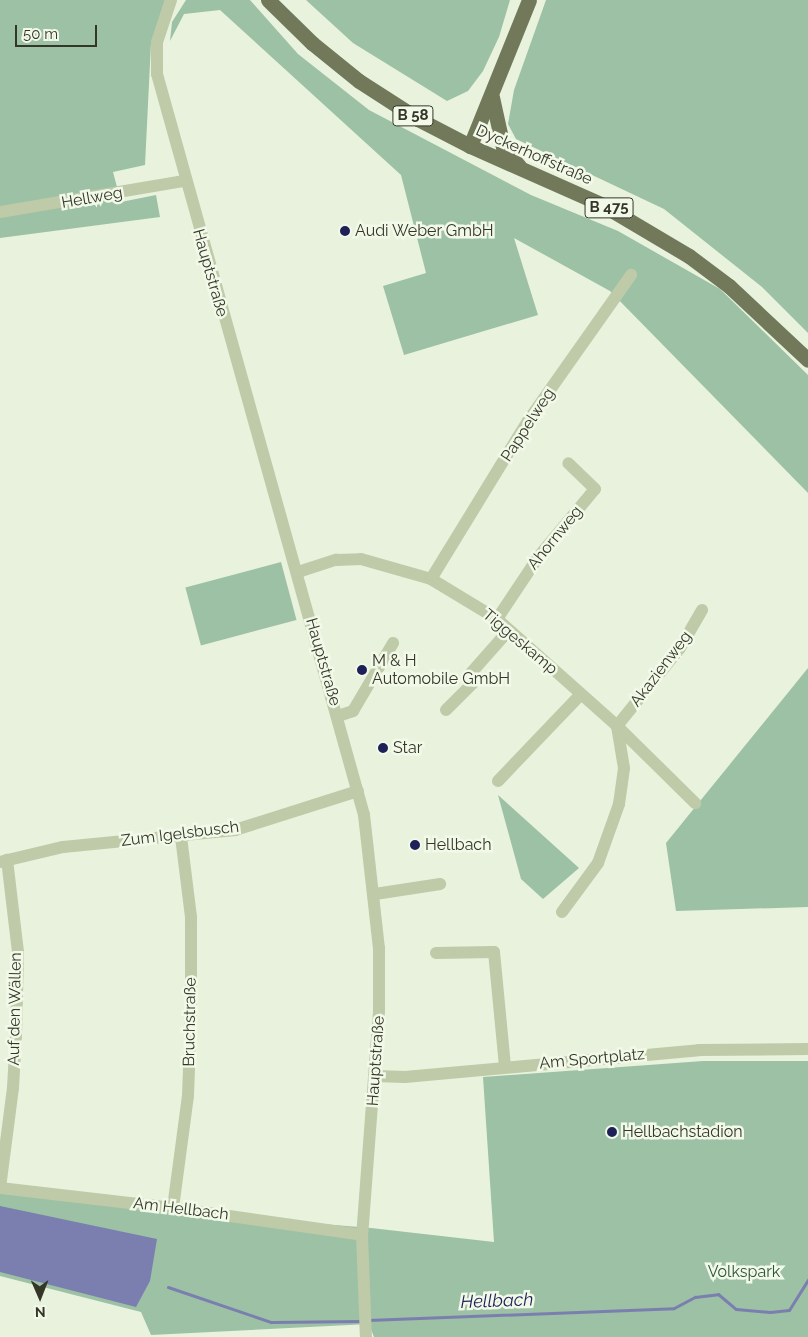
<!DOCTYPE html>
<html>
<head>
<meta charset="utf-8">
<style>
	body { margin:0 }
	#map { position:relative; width:808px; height:1337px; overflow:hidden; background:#e9f2dc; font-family:Raleway,sans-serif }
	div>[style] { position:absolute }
	.green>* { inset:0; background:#9cc1a5; transform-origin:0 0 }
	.water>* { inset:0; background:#7b7faf }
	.stream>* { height:3px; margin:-1.5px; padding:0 1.5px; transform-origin:1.5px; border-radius:1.5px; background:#7b7faf }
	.minor>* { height:12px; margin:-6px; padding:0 6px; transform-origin:6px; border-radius:6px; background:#becaa8 }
	.major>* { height:15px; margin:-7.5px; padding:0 7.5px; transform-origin:7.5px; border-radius:7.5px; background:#72795a }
	.dots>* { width:14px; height:14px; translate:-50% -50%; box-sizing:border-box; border:2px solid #f2f9e9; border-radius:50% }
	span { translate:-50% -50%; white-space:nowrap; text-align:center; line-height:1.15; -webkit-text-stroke:5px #f2f9e9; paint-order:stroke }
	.shield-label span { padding:1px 4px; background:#f2f9e9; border:1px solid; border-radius:4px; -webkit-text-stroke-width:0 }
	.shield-label { font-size:15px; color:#343728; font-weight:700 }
	.street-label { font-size:16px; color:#343728 }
	.poi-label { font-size:16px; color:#343728 }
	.left { translate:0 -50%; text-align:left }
	.park-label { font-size:16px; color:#2c5537 }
	.water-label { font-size:18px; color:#1e2158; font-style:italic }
	.north { position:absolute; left:15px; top:1272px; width:50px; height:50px; -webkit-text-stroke:4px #f2f9e9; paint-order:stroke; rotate:179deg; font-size:14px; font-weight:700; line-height:20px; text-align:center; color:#343728 }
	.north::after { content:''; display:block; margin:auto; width:18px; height:22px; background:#343728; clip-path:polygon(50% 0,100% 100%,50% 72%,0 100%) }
	.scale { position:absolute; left:15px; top:25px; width:82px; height:22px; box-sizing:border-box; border:2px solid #343728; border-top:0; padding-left:6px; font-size:15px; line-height:18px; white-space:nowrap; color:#343728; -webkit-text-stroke:4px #f2f9e9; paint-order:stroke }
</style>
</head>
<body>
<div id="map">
	<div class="green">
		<i style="clip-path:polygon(0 0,165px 0,151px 43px,145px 165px,113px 172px,121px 202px,156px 195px,160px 217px,0 238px)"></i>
		<i style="clip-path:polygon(186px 0,250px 0,298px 54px,369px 110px,531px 195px,618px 231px,720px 289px,808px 375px,808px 493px,610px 291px,514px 238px,538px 315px,404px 355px,383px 286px,426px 273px,401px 175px,220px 10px,184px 14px,170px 41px,172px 22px)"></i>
		<i style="clip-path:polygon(306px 0,510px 0,499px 37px,483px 71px,468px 91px,447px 101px,353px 43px)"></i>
		<i style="clip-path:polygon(546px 0,808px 0,808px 333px,762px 287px,664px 209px,516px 139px,508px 124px,514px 90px)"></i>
		<i style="left:281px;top:562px;width:60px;height:99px;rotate:75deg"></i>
		<i style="clip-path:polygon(808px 668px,808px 907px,676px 911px,666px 843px)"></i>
		<i style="clip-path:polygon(498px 795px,579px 868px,543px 899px,521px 879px)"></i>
		<i style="clip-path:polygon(703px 1061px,808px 1061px,808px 1337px,374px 1337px,369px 1324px,151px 1335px,141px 1312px,0 1276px,0 1191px,161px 1211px,371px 1228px,494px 1242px,483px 1077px)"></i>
	</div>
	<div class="water">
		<i style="clip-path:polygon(0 1206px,157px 1239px,150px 1281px,136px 1307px,0 1272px)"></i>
	</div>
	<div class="stream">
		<i style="left:168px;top:1287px;width:109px;rotate:18.8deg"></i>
		<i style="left:271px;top:1322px;width:90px;rotate:-0.6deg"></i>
		<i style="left:368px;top:1320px;width:306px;rotate:-2.2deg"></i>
		<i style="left:674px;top:1308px;width:24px;rotate:-28deg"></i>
		<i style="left:695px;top:1297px;width:23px;rotate:-7deg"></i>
		<i style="left:718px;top:1294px;width:23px;rotate:40deg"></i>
		<i style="left:736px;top:1309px;width:34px;rotate:5deg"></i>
		<i style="left:770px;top:1312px;width:19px;rotate:-6deg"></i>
		<i style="left:789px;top:1310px;width:36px;rotate:-58deg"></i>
	</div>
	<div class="minor">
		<i style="left:171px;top:0;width:44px;rotate:108.4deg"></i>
		<i style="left:157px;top:42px;width:32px;rotate:90deg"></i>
		<i style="left:157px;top:74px;width:769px;rotate:74.39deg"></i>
		<i style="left:364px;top:815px;width:134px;rotate:83.6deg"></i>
		<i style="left:379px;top:948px;width:63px;rotate:90deg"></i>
		<i style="left:379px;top:1011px;width:225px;rotate:94.3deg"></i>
		<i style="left:362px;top:1235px;width:102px;rotate:87.8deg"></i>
		<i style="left:0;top:212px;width:187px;rotate:-9.6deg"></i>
		<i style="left:298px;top:572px;width:40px;rotate:-18deg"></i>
		<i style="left:336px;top:560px;width:25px;rotate:-2deg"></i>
		<i style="left:361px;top:559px;width:73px;rotate:15.9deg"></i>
		<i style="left:431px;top:579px;width:77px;rotate:31.2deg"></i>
		<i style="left:497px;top:619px;width:161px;rotate:41.7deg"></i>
		<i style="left:617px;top:726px;width:110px;rotate:44.6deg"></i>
		<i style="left:431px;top:579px;width:185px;rotate:-58.5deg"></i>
		<i style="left:528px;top:421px;width:179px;rotate:-54.8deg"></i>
		<i style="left:497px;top:619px;width:76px;rotate:-56.3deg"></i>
		<i style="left:539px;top:556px;width:87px;rotate:-50.1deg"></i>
		<i style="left:595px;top:489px;width:37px;rotate:-136deg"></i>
		<i style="left:446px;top:710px;width:41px;rotate:-45deg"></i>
		<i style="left:475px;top:681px;width:9px;rotate:-117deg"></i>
		<i style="left:471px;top:673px;width:57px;rotate:-48.5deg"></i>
		<i style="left:338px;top:716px;width:16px;rotate:-18deg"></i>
		<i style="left:353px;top:711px;width:79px;rotate:-59.5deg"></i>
		<i style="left:498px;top:781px;width:120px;rotate:-46.3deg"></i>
		<i style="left:0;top:862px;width:65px;rotate:-13.4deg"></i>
		<i style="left:63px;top:847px;width:173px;rotate:-5.6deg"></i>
		<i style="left:235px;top:830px;width:129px;rotate:-17.6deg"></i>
		<i style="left:375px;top:894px;width:66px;rotate:-8.7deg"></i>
		<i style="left:562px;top:912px;width:61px;rotate:-53.7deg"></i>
		<i style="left:598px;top:863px;width:63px;rotate:-70.4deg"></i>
		<i style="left:619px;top:804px;width:36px;rotate:-82deg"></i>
		<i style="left:624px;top:768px;width:43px;rotate:-99.5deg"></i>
		<i style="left:617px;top:726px;width:100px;rotate:-51.1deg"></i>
		<i style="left:680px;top:648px;width:44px;rotate:-59.9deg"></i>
		<i style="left:436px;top:953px;width:58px;rotate:-1deg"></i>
		<i style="left:494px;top:952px;width:115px;rotate:84.5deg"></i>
		<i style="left:375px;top:1076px;width:30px;rotate:2deg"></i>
		<i style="left:405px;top:1077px;width:295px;rotate:-5.2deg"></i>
		<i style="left:699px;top:1050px;width:109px;rotate:-0.5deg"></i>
		<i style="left:0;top:1188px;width:174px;rotate:6.6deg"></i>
		<i style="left:173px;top:1208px;width:191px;rotate:8.1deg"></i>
		<i style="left:0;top:1188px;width:101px;rotate:-82.6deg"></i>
		<i style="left:13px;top:1088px;width:53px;rotate:-86.8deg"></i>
		<i style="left:16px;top:1035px;width:83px;rotate:-88.6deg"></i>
		<i style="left:18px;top:952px;width:93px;rotate:-96.8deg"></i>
		<i style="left:173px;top:1208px;width:114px;rotate:-82.4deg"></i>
		<i style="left:188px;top:1095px;width:77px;rotate:-87.8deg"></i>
		<i style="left:191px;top:1018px;width:101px;rotate:-90deg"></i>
		<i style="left:191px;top:917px;width:81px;rotate:-97.1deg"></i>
	</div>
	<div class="major">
		<i style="left:268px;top:0;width:62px;rotate:44.3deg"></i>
		<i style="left:312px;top:43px;width:60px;rotate:39deg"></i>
		<i style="left:359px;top:81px;width:70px;rotate:32.8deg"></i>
		<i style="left:418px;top:119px;width:59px;rotate:27.4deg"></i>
		<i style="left:470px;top:146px;width:145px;rotate:23.9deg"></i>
		<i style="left:603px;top:205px;width:100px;rotate:30.7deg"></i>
		<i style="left:689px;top:256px;width:50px;rotate:36.9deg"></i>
		<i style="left:729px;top:286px;width:108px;rotate:43.1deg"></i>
		<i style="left:492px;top:97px;width:51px;rotate:77.6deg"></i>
		<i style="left:503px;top:147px;width:25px;rotate:50deg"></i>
		<i style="left:470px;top:146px;width:157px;rotate:-68deg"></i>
	</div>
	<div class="dots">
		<i style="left:345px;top:231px;background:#1e2158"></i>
		<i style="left:362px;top:670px;background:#1e2158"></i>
		<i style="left:383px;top:748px;background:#1e2158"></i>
		<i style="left:415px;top:845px;background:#1e2158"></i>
		<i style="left:612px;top:1132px;background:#1e2158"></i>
	</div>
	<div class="shield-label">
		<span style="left:413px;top:116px">B 58</span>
		<span style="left:609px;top:208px">B 475</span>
	</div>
	<div class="street-label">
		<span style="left:534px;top:155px;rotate:24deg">Dyckerhoffstraße</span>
		<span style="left:92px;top:198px;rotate:-10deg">Hellweg</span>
		<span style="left:210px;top:273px;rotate:74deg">Hauptstraße</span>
		<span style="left:528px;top:425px;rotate:-57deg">Pappelweg</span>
		<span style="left:555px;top:538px;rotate:-51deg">Ahornweg</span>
		<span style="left:520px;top:642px;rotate:40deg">Tiggeskamp</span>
		<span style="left:323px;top:662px;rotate:74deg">Hauptstraße</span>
		<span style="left:661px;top:669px;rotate:-53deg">Akazienweg</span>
		<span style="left:180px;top:834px;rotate:-7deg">Zum Igelsbusch</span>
		<span style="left:15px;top:1009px;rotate:-89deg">Auf den Wällen</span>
		<span style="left:190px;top:1022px;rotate:-89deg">Bruchstraße</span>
		<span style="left:592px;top:1059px;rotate:-5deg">Am Sportplatz</span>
		<span style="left:376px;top:1061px;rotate:-86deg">Hauptstraße</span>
		<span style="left:181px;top:1209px;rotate:7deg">Am Hellbach</span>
	</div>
	<div class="poi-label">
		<span class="left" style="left:355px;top:231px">Audi Weber GmbH</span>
		<span class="left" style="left:372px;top:670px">M &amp; H<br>Automobile GmbH</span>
		<span class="left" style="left:393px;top:748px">Star</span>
		<span class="left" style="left:425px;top:845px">Hellbach</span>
		<span class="left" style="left:622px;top:1132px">Hellbachstadion</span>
	</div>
	<div class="park-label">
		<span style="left:744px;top:1272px">Volkspark</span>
	</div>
	<div class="water-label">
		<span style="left:497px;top:1301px;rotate:-2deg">Hellbach</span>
	</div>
	<div class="north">N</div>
	<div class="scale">50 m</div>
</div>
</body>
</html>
